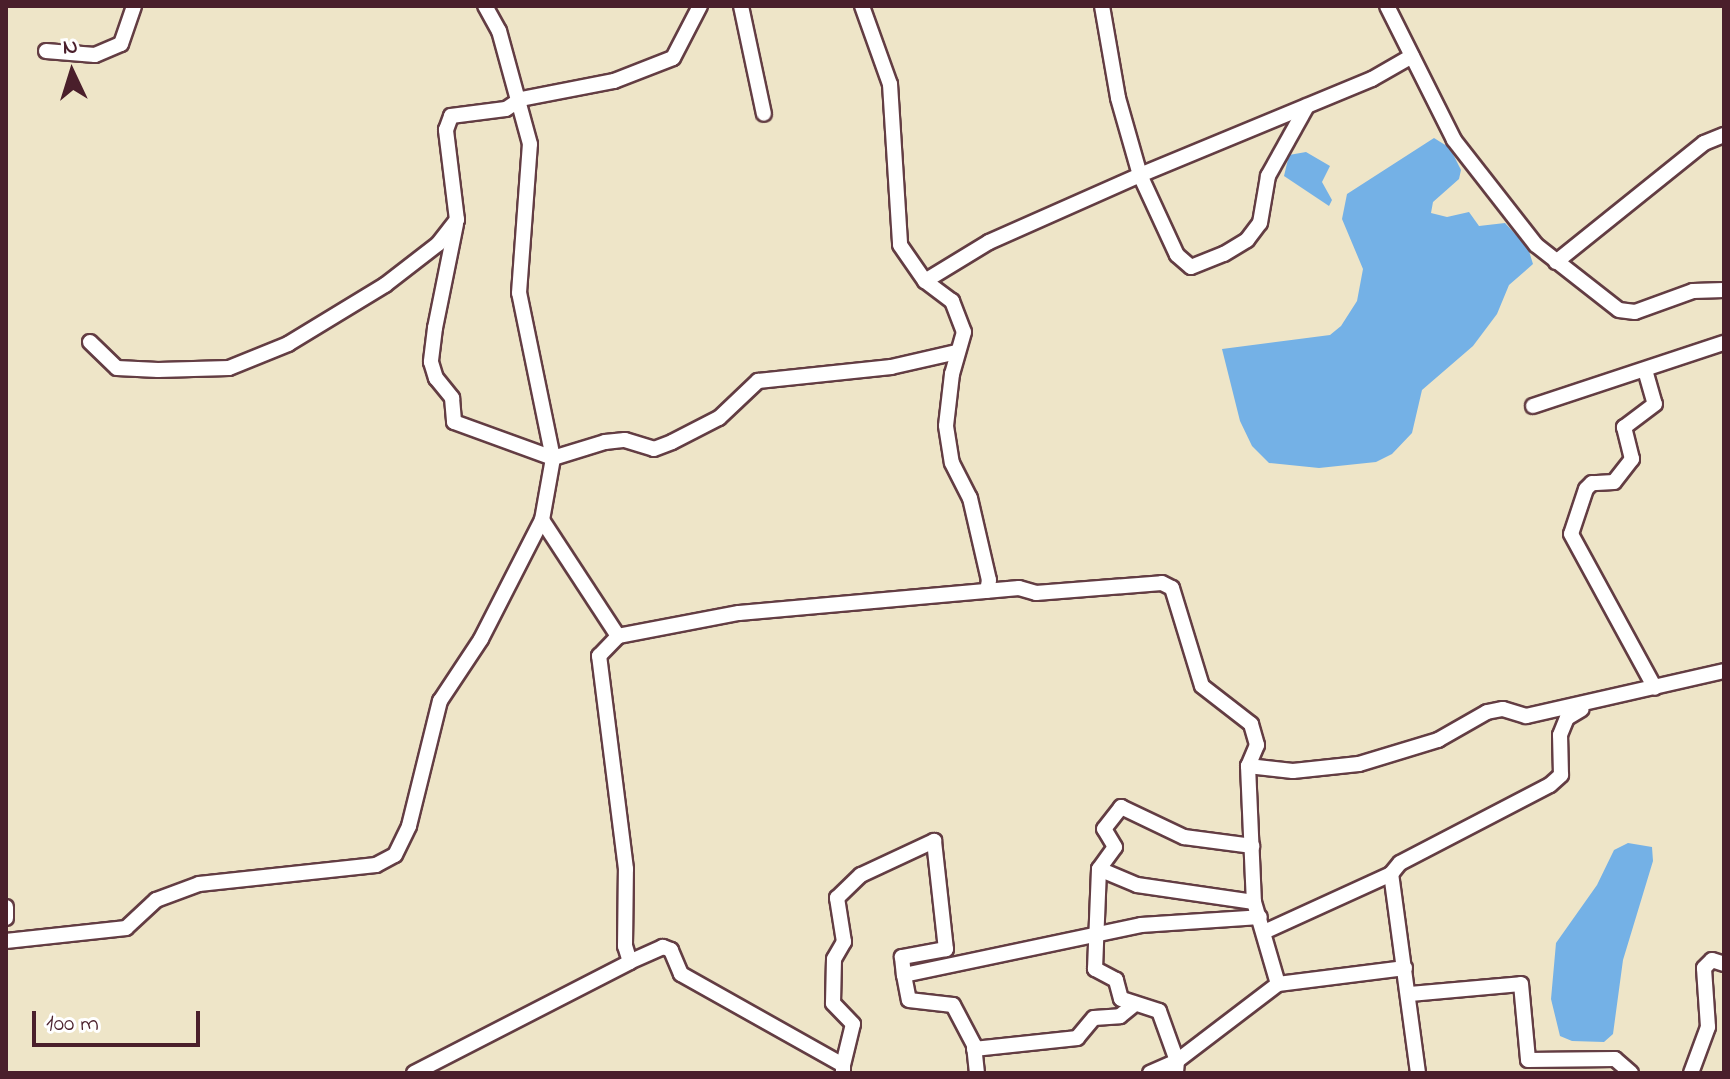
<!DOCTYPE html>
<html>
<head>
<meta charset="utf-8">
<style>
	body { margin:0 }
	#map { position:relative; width:1730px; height:1079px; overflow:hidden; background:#eee5c8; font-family:"Indie Flower",sans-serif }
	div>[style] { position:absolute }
	.water>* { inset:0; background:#74b1e6 }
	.roads { filter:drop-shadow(2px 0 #633d43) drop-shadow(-2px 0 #633d43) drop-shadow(0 2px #633d43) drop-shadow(0 -2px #633d43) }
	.street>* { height:14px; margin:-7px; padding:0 7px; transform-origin:7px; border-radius:7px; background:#fff }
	span { translate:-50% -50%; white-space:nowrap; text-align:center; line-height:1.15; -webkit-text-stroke:8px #fff; paint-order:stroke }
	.frame { position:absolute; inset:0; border:8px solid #4a1f2b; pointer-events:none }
	.north { position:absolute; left:32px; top:32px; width:80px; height:80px; -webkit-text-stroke:6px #fff; paint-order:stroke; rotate:356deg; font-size:22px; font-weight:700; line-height:32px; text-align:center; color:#4a1f2b }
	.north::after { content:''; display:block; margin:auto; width:28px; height:36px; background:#4a1f2b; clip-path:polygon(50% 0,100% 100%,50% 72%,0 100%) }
	.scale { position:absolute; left:32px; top:1011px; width:168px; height:36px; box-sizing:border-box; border:4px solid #4a1f2b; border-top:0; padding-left:10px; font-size:24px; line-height:28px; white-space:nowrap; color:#4a1f2b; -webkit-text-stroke:6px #fff; paint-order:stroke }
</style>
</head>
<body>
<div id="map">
	<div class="water">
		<i style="clip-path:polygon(1434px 138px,1450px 148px,1461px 170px,1459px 179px,1433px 202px,1431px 213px,1447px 217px,1469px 212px,1479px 226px,1505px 223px,1528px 248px,1533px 264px,1509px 285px,1497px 314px,1473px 346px,1422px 390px,1412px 433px,1392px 454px,1376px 462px,1319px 468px,1269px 463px,1252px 446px,1240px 421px,1222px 349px,1330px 335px,1341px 326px,1357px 301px,1363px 269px,1342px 219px,1347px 194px)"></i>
		<i style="clip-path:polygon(1306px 152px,1330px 166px,1322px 182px,1332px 200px,1329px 206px,1284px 176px,1289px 155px)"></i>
		<i style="clip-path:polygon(1628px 843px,1652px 847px,1653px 861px,1623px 960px,1613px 1034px,1604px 1042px,1572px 1041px,1560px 1036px,1551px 999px,1556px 943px,1597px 885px,1614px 850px)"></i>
	</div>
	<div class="roads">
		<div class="street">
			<i style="left:741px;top:6px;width:110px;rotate:78deg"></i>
			<i style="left:862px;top:6px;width:83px;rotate:70.3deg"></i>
			<i style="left:890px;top:84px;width:161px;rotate:86.4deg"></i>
			<i style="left:900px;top:245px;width:44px;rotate:55.2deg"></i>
			<i style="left:925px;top:281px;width:34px;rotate:37deg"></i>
			<i style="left:952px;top:301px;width:33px;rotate:69deg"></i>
			<i style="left:964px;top:332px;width:44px;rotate:105.9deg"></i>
			<i style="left:952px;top:374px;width:52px;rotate:96.6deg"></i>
			<i style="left:946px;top:426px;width:37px;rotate:81deg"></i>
			<i style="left:952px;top:463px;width:39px;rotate:63deg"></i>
			<i style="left:970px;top:498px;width:84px;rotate:77deg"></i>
			<i style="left:989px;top:580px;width:11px;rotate:100deg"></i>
			<i style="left:1102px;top:6px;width:93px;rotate:80.1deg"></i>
			<i style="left:1118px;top:98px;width:80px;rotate:74.1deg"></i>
			<i style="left:1140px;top:175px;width:251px;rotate:-22.5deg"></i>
			<i style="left:1372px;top:79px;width:46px;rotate:-29.9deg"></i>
			<i style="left:1387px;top:6px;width:150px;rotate:63.4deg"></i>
			<i style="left:1454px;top:140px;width:133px;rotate:52deg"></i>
			<i style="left:1536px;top:245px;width:105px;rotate:38.1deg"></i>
			<i style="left:1619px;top:310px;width:16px;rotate:7deg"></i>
			<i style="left:1635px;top:312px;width:62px;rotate:-19.9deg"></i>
			<i style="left:1693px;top:291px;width:31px;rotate:-2deg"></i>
			<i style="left:46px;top:51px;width:49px;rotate:4.7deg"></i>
			<i style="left:95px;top:55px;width:28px;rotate:-23deg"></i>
			<i style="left:121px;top:44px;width:40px;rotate:-71.1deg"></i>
			<i style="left:456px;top:224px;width:106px;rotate:101.4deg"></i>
			<i style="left:435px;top:328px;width:34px;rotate:97deg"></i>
			<i style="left:431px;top:362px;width:17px;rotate:73deg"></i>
			<i style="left:436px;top:378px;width:26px;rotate:51deg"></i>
			<i style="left:452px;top:398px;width:24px;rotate:85deg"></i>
			<i style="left:454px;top:422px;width:105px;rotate:20deg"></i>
			<i style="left:553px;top:458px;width:54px;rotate:-17.1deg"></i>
			<i style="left:605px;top:442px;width:20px;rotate:-6deg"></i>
			<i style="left:625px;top:440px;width:30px;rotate:17deg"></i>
			<i style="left:654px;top:449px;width:19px;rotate:-21deg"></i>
			<i style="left:672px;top:442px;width:53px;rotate:-27.1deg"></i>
			<i style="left:719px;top:418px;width:54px;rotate:-43.5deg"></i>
			<i style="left:758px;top:381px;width:134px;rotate:-6deg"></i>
			<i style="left:891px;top:367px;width:68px;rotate:-12.8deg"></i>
			<i style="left:1556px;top:262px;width:190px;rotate:-38.8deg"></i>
			<i style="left:1704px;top:143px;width:22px;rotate:-22deg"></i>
			<i style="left:925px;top:281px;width:75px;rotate:-31.4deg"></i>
			<i style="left:989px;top:242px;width:165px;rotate:-23.9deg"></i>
			<i style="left:1140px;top:175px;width:88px;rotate:65.2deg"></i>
			<i style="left:1177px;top:255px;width:18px;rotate:41deg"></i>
			<i style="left:1191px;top:267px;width:35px;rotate:-22deg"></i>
			<i style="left:1224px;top:254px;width:27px;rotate:-31deg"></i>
			<i style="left:1247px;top:240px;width:21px;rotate:-53deg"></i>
			<i style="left:1260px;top:223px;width:48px;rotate:-80.3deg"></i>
			<i style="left:1268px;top:176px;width:80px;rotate:-60.9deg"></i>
			<i style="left:90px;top:342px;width:37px;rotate:44deg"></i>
			<i style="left:117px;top:368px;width:41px;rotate:2.8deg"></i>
			<i style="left:158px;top:370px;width:71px;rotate:-1.6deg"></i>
			<i style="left:229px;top:368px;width:64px;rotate:-22.1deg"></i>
			<i style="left:288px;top:344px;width:114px;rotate:-31.3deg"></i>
			<i style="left:385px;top:285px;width:67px;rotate:-37.7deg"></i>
			<i style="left:438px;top:244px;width:31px;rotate:-52deg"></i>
			<i style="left:457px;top:220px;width:91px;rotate:-97deg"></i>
			<i style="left:446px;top:130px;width:15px;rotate:-70deg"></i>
			<i style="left:451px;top:116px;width:55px;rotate:-7.3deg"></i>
			<i style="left:506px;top:109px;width:18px;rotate:-34deg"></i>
			<i style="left:521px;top:99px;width:95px;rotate:-11deg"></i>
			<i style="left:614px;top:81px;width:63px;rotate:-21.3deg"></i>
			<i style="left:673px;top:58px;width:59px;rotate:-62.6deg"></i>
			<i style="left:1645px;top:370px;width:35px;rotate:74deg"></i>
			<i style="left:1655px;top:404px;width:39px;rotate:143deg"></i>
			<i style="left:1624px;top:427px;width:33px;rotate:76deg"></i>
			<i style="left:1632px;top:459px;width:29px;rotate:128deg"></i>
			<i style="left:1614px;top:482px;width:22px;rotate:177deg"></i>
			<i style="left:1592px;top:483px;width:8px;rotate:135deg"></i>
			<i style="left:1586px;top:489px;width:47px;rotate:108.4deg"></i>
			<i style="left:1571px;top:534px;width:175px;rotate:61.4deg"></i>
			<i style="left:1533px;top:406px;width:201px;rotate:-18.3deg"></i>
			<i style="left:542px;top:520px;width:139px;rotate:56.8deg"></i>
			<i style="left:1248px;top:766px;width:45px;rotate:6.3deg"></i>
			<i style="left:1293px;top:771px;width:66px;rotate:-6.1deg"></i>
			<i style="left:1359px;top:764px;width:83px;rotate:-16.9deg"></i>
			<i style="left:1438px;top:740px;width:56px;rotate:-29.7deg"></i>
			<i style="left:1487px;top:712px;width:16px;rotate:-11deg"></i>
			<i style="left:1503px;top:709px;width:24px;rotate:17deg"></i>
			<i style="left:1526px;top:716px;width:203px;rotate:-12.8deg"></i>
			<i style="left:1099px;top:869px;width:41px;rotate:22.8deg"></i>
			<i style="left:1137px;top:885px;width:118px;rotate:8.3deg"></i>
			<i style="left:6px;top:907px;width:11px;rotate:90deg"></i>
			<i style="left:1264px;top:932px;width:140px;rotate:-24.5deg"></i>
			<i style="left:6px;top:941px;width:121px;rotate:-6.2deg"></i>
			<i style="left:126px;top:928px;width:41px;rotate:-43deg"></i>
			<i style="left:156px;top:900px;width:46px;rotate:-20.4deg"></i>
			<i style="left:199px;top:884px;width:178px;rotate:-6.1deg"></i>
			<i style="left:376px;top:865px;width:21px;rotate:-28deg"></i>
			<i style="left:395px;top:855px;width:32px;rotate:-64deg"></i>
			<i style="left:409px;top:826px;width:129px;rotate:-76.1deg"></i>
			<i style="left:440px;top:701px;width:74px;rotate:-56.5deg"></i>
			<i style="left:481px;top:639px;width:134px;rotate:-62.9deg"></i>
			<i style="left:542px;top:520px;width:63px;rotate:-79.9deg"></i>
			<i style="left:553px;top:458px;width:168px;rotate:-101.6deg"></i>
			<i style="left:519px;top:293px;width:149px;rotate:-85.8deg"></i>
			<i style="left:530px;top:144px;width:117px;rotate:-105.3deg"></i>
			<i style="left:499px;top:31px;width:29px;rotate:-119deg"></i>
			<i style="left:904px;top:975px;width:242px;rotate:-11.9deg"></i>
			<i style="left:1141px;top:925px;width:119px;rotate:-3.8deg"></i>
			<i style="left:1278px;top:984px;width:128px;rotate:-7.2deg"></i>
			<i style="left:1410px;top:994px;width:111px;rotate:-5.1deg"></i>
			<i style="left:1521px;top:984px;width:76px;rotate:84.7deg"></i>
			<i style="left:1528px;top:1060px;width:87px;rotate:-0.7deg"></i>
			<i style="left:1615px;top:1059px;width:21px;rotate:41deg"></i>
			<i style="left:974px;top:1049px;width:104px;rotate:-6.1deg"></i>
			<i style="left:1077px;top:1038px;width:26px;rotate:-50deg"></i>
			<i style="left:1094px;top:1018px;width:26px;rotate:-4deg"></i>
			<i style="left:1120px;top:1016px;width:19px;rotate:-39deg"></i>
			<i style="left:843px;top:1065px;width:42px;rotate:-76.3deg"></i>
			<i style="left:853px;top:1024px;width:29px;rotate:-134deg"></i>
			<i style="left:833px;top:1003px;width:44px;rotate:-88.7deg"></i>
			<i style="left:834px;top:959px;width:20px;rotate:-60deg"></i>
			<i style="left:844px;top:942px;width:45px;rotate:-99deg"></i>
			<i style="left:837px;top:898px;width:33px;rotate:-44deg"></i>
			<i style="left:861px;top:875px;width:81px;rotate:-25deg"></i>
			<i style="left:934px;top:841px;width:109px;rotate:83.7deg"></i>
			<i style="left:946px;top:949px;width:45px;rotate:169.7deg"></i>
			<i style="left:902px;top:957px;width:18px;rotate:84deg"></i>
			<i style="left:904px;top:975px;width:25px;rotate:79deg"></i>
			<i style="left:909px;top:1000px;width:44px;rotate:6.5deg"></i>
			<i style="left:953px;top:1005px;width:45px;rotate:62.3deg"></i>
			<i style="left:974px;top:1045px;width:28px;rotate:84deg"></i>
			<i style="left:414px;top:1073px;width:243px;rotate:-27.2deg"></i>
			<i style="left:843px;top:1073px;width:8px;rotate:-90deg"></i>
			<i style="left:843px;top:1065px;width:186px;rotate:-150.7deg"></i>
			<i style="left:681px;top:974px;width:26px;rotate:-113deg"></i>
			<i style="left:671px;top:950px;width:9px;rotate:-159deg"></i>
			<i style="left:663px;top:947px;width:36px;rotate:156deg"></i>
			<i style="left:630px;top:962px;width:17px;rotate:-107deg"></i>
			<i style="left:625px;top:946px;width:77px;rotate:-89.3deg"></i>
			<i style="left:626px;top:869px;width:215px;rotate:-97.2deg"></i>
			<i style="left:599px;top:656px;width:28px;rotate:-46deg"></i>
			<i style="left:618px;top:636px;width:123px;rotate:-10.8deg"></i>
			<i style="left:739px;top:613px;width:281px;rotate:-5.1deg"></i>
			<i style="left:1019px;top:588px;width:18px;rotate:16deg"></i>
			<i style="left:1036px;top:593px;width:126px;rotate:-4.5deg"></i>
			<i style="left:1162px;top:583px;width:11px;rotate:27deg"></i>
			<i style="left:1172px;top:588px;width:102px;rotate:73deg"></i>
			<i style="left:1202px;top:686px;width:62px;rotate:37.8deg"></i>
			<i style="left:1251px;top:724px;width:22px;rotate:74deg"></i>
			<i style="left:1257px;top:745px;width:23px;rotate:113deg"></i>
			<i style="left:1248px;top:766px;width:136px;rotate:87.5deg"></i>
			<i style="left:1254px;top:902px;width:85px;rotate:73.7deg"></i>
			<i style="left:1278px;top:984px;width:127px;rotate:142.7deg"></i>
			<i style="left:1177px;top:1061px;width:12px;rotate:95deg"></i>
			<i style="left:1150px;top:1073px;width:30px;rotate:-24deg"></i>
			<i style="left:1177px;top:1061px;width:53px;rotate:-109.8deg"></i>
			<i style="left:1159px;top:1011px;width:40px;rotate:-162deg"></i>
			<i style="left:1121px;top:999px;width:20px;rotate:-105deg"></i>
			<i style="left:1116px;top:980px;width:24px;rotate:-152deg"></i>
			<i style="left:1095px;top:969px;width:100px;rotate:-87.7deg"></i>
			<i style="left:1099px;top:869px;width:27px;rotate:-54deg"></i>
			<i style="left:1115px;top:847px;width:21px;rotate:-121deg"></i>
			<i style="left:1104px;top:829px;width:28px;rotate:-52deg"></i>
			<i style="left:1121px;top:807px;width:70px;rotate:25.5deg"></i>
			<i style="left:1184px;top:837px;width:69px;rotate:7.5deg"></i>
			<i style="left:1418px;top:1073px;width:201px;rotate:-97.7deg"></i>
			<i style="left:1391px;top:874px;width:14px;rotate:-51deg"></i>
			<i style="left:1400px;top:863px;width:169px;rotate:-27.5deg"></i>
			<i style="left:1550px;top:785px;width:15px;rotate:-42deg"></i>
			<i style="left:1561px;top:775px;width:40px;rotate:-91.4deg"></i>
			<i style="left:1560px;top:735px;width:18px;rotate:-68deg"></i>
			<i style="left:1567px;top:718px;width:17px;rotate:-31deg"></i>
			<i style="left:1691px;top:1073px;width:49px;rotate:-69.7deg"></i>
			<i style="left:1708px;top:1027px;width:59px;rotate:-93.9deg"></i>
			<i style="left:1704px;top:968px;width:11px;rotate:-45deg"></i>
			<i style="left:1712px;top:960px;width:13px;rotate:18deg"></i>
		</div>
	</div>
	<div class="frame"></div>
	<div class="north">N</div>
	<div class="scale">100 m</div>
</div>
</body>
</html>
